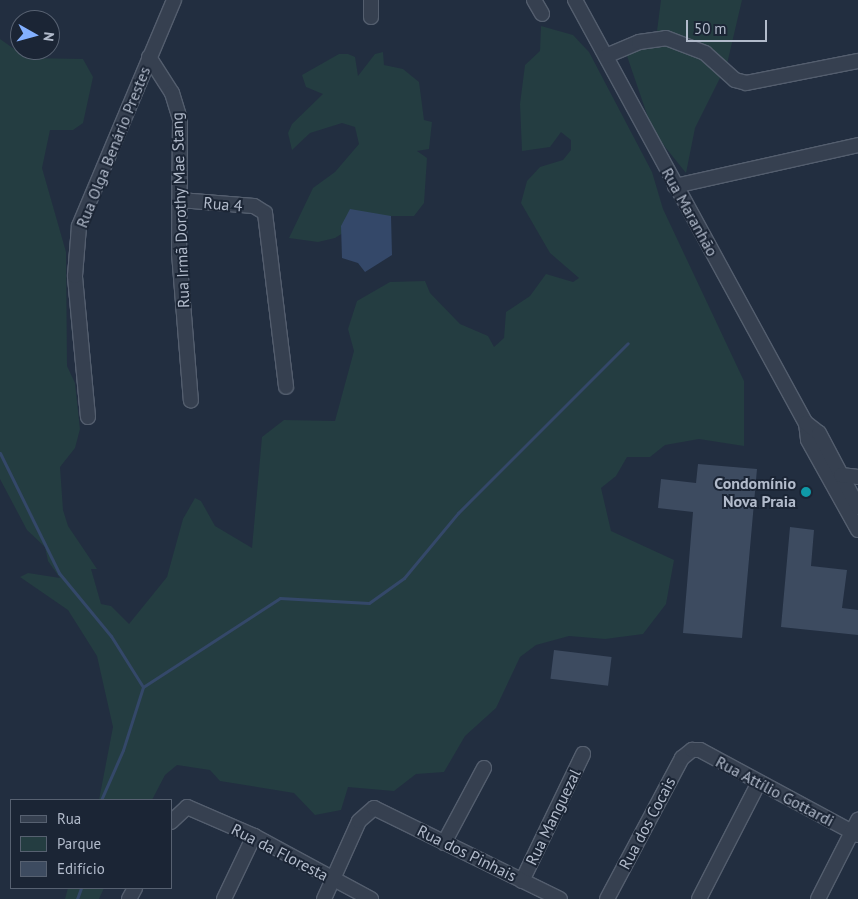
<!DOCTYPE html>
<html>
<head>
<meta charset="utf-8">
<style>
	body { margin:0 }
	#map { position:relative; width:858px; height:899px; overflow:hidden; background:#222e40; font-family:"PT Sans",sans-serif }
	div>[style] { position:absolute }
	.green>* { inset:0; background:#243d41 }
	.water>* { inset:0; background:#344869 }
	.stream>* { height:3px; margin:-1.5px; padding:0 1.5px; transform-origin:1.5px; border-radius:1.5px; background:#344869 }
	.building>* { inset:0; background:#3d4b60; transform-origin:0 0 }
	.roads { filter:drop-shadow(1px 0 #545e6e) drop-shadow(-1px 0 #545e6e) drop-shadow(0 1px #545e6e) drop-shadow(0 -1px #545e6e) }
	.minor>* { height:14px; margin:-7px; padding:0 7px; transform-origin:7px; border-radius:7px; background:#364050 }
	.dots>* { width:14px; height:14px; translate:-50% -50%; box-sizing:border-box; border:2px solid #1b2535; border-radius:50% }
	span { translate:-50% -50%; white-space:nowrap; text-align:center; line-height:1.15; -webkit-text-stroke:4px #1b2535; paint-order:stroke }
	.street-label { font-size:16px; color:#b2bbcb }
	.poi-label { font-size:16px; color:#b2bbcb; font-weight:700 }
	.right { translate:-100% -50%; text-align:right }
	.legend { position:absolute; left:10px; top:799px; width:162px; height:90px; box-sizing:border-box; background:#1b2535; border:1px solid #576171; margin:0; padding:6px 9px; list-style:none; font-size:15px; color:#b2bbcb }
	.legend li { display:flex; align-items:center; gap:10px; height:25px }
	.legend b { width:25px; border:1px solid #576171 }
	.north { position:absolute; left:10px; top:10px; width:50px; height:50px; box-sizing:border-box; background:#1b2535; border:1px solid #576171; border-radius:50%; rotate:97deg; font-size:14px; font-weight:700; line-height:20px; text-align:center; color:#b2bbcb }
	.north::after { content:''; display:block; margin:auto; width:18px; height:22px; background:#83b0ff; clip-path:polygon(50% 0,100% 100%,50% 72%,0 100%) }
	.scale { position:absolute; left:686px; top:20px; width:81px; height:22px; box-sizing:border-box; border:2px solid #b2bbcb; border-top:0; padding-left:6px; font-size:15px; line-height:18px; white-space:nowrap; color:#b2bbcb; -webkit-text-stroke:4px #1b2535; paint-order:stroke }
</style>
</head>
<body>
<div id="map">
	<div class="green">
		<i style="clip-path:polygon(661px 0,742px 0,727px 64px,695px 128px,686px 173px,653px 132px,627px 56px,657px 31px)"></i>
		<i style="clip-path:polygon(541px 26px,573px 35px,589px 52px,652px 172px,663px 209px,744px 381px,744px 446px,699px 439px,665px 445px,650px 457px,627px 457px,616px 476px,601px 488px,611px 531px,674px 560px,666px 604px,643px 634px,605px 639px,569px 636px,536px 645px,520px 657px,496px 708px,465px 736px,444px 772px,416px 774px,394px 791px,348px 787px,341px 810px,315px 815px,294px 793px,220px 781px,210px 770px,177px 765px,165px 775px,152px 800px,99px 800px,113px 727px,97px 656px,68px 610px,20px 577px,28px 573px,60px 578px,48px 561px,45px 547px,27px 530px,0 479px,0 39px,27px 58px,83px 59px,93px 77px,83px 123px,73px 130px,50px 130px,42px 168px,66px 252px,67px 366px,75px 383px,80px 429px,75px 448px,60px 467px,63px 510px,68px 526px,97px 569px,91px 569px,101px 604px,111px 606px,129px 624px,167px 577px,183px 519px,195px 498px,201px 501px,215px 526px,252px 548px,262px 437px,284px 420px,335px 421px,354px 351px,348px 329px,357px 301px,390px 282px,425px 281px,430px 293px,460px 324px,488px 336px,494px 347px,504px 338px,506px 312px,530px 296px,546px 274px,573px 282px,579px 278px,550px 253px,521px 203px,527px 181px,540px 167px,563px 160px,571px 150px,571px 140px,561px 132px,550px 147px,522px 151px,520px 104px,525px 65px,540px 51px)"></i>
		<i style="clip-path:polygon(383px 52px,384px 65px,403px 69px,419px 82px,424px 120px,432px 122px,429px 149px,417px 151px,427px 158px,424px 203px,414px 216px,370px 216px,335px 238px,318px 242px,289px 238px,313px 188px,335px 172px,359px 144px,355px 127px,342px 123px,310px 133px,292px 150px,288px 133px,292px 124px,323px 94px,306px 87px,302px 75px,339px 54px,348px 54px,355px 57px,358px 76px,375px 54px)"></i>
		<i style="clip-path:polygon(68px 888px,104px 888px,99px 899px,65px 899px)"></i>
	</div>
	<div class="water">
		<i style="clip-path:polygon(350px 209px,391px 216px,392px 255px,365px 272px,358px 263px,342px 258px,341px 226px)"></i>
	</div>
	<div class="stream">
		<i style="left:0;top:453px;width:134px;rotate:63.8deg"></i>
		<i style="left:59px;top:573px;width:82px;rotate:50.5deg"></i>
		<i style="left:111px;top:636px;width:60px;rotate:57.9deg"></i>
		<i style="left:143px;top:687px;width:66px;rotate:107.6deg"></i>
		<i style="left:123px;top:750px;width:55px;rotate:113.7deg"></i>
		<i style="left:143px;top:687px;width:163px;rotate:-33deg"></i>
		<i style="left:280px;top:598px;width:89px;rotate:3.2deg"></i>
		<i style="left:369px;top:603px;width:43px;rotate:-35.5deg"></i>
		<i style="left:404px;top:578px;width:85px;rotate:-50.3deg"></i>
		<i style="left:458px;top:513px;width:240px;rotate:-45deg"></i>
		<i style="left:77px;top:899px;width:12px;rotate:-70deg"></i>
	</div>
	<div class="building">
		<i style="clip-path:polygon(698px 464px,757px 469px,742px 638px,683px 633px,693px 512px,658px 508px,661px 479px,696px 483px)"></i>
		<i style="clip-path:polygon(790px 527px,814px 530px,811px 566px,847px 570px,842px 608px,858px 610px,858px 635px,781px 627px)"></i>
		<i style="left:554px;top:650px;width:58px;height:29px;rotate:7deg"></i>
	</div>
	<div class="roads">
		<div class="minor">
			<i style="left:371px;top:0;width:17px;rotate:90deg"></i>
			<i style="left:534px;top:0;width:16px;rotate:60deg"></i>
			<i style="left:575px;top:0;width:482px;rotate:61.4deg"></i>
			<i style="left:806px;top:423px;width:17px;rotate:83deg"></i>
			<i style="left:808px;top:440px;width:103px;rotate:60.9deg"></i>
			<i style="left:606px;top:56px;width:36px;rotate:-23deg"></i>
			<i style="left:639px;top:42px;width:27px;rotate:-8deg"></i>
			<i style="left:666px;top:38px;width:42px;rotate:21deg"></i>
			<i style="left:705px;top:53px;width:40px;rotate:42deg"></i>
			<i style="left:735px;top:80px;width:11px;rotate:15deg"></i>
			<i style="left:746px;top:83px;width:114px;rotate:-11.1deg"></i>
			<i style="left:149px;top:57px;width:43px;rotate:57.4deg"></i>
			<i style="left:172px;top:93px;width:27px;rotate:73deg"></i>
			<i style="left:180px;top:119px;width:134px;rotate:90.4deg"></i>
			<i style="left:179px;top:253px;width:148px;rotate:85.4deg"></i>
			<i style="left:675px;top:186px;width:188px;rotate:-12.6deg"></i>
			<i style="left:180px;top:200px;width:74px;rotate:4.6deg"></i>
			<i style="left:254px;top:206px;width:13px;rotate:32deg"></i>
			<i style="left:265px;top:213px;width:175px;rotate:83.1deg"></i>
			<i style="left:88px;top:417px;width:142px;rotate:-95.3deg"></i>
			<i style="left:75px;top:276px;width:50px;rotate:-85.4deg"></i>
			<i style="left:79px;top:226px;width:245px;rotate:-67.2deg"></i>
			<i style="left:806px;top:423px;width:16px;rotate:38deg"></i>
			<i style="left:819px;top:433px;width:84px;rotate:62.2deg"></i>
			<i style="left:841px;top:475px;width:17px;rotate:7deg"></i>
			<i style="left:171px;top:822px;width:22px;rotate:-43deg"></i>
			<i style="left:187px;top:807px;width:73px;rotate:23.4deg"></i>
			<i style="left:254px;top:836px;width:133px;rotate:28.3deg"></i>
			<i style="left:444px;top:843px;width:85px;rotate:-61.9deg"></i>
			<i style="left:522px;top:881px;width:141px;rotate:-64.3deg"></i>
			<i style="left:129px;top:899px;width:13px;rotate:-61deg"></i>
			<i style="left:224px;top:899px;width:70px;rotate:-64.5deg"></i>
			<i style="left:324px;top:899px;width:85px;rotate:-65.8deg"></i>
			<i style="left:359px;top:821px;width:20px;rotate:-41deg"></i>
			<i style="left:374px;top:808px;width:207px;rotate:26.1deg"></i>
			<i style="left:607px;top:899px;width:160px;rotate:-62deg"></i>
			<i style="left:682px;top:758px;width:13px;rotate:-39deg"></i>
			<i style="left:692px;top:750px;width:8px"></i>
			<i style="left:700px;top:750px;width:179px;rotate:28.3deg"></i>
			<i style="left:699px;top:899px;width:129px;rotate:-62.8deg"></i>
			<i style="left:818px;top:899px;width:89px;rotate:-63.1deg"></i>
		</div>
	</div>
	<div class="dots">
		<i style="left:806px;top:492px;background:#0f9aa8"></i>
	</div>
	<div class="street-label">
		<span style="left:113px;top:147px;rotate:-68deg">Rua Olga Benário Prestes</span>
		<span style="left:223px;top:204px;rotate:5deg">Rua 4</span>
		<span style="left:180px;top:210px;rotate:-92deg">Rua Irmã Dorothy Mae Stang</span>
		<span style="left:690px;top:212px;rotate:61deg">Rua Maranhão</span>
		<span style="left:775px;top:791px;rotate:28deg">Rua Attílio Gottardi</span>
		<span style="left:553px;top:817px;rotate:-64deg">Rua Manguezal</span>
		<span style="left:647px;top:823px;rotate:-62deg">Rua dos Cocais</span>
		<span style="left:280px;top:852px;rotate:27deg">Rua da Floresta</span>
		<span style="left:467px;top:853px;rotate:26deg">Rua dos Pinhais</span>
	</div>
	<div class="poi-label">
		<span class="right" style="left:796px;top:492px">Condomínio<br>Nova Praia</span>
	</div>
	<ul class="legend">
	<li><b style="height:6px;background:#364050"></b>Rua</li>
	<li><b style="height:14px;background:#243d41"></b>Parque</li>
	<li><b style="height:14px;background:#3d4b60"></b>Edifício</li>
	</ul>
	<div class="north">N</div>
	<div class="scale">50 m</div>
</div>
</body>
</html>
